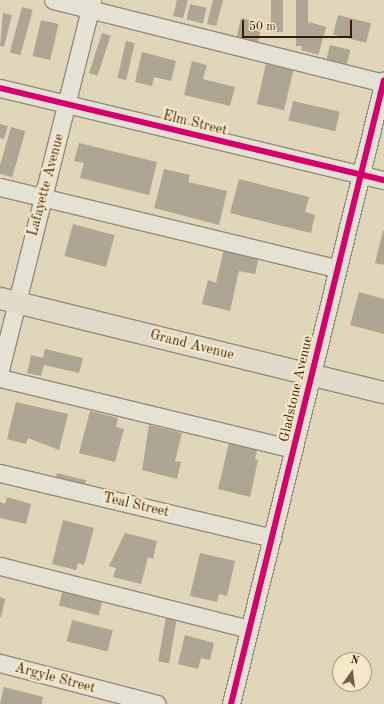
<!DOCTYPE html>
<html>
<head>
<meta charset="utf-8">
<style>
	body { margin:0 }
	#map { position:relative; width:384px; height:704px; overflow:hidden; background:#e0d6ba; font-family:"Old Standard TT",serif }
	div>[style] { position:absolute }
	.building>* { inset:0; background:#aea592; transform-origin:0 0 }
	.roads { filter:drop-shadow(1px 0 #958b7a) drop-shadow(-1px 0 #958b7a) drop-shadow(0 1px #958b7a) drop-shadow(0 -1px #958b7a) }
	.minor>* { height:17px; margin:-8.5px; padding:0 8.5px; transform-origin:8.5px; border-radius:8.5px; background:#e5e1d3 }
	.major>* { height:21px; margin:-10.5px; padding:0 10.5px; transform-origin:10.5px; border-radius:10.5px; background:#e1dbcb }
	.cycleway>* { height:6px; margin:-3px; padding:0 3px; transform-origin:3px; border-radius:3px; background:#d6006c }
	span { translate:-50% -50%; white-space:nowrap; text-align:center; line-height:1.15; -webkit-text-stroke:4px #f5eac8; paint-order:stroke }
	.street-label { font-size:14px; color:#3c1a0d }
	.north { position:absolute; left:332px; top:652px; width:40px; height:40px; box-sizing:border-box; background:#f5eac8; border:1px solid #ab977d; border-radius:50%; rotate:14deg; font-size:11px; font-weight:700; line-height:16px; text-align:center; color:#3c1a0d }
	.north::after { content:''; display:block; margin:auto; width:14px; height:18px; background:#755c4a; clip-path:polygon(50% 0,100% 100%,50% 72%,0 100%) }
	.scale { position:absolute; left:242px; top:20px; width:110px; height:18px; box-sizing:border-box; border:2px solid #3c1a0d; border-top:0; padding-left:5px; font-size:12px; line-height:14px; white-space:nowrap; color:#3c1a0d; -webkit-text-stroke:3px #f5eac8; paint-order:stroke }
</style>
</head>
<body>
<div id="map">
	<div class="building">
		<i style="clip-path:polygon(177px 0,188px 0,183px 18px,173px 16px)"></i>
		<i style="clip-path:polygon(213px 0,223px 0,216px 26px,207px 24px)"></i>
		<i style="left:271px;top:0;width:12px;height:32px"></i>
		<i style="left:296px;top:0;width:12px;height:46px"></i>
		<i style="left:190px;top:4px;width:17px;height:16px;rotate:13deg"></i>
		<i style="left:22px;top:7px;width:11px;height:47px;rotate:15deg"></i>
		<i style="clip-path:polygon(3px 13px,12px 15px,4px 47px,0 46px)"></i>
		<i style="left:338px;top:15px;width:34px;height:20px;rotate:14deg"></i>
		<i style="left:241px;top:18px;width:22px;height:22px;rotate:13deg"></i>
		<i style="left:41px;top:20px;width:18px;height:37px;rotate:13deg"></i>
		<i style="left:309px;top:22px;width:18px;height:29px;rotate:16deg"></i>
		<i style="left:102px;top:33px;width:9px;height:42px;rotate:18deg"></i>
		<i style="left:126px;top:41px;width:9px;height:38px;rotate:13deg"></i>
		<i style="left:330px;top:45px;width:21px;height:19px;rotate:14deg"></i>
		<i style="clip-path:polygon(142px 52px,176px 61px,171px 81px,154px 77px,152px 86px,135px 82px)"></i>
		<i style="clip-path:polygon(192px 61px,207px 65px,203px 79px,235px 87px,230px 106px,184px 95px)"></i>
		<i style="left:266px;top:64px;width:28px;height:41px;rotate:13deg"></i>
		<i style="left:293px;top:101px;width:48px;height:20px;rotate:13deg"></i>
		<i style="clip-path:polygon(0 124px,8px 126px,4px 139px,0 138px)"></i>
		<i style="left:11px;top:127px;width:15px;height:48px;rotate:16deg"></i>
		<i style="clip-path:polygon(79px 143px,157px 162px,149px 195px,80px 178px,84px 163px,74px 161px)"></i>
		<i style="clip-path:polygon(164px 169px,190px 175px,188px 182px,227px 191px,219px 225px,154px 208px)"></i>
		<i style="clip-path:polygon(239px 179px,309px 197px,305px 212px,315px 215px,311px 233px,230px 213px)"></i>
		<i style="left:73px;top:224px;width:43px;height:33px;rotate:15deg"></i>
		<i style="clip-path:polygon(383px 231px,384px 231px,384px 265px,375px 263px)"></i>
		<i style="clip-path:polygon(224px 249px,259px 257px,255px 274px,239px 271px,230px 311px,202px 304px,208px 280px,216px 283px)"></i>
		<i style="clip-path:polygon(359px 292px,384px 299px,384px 334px,350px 325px)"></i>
		<i style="clip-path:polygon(45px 349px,83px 358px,79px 373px,44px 365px,41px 376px,27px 373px,31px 355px,43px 358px)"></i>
		<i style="clip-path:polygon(16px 402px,68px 414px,59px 450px,28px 438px,26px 444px,7px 439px)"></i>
		<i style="clip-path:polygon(90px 411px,118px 418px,116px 427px,124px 429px,115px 462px,79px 453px)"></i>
		<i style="clip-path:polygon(149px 425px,182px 433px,175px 461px,181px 462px,177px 479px,142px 470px)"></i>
		<i style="clip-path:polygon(229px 443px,257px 450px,255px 459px,258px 460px,250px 497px,218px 489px)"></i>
		<i style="left:57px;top:473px;width:30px;height:21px;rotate:14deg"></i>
		<i style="clip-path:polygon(7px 497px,31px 504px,26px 524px,0 518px,0 502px,5px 504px)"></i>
		<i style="clip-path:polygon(63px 520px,94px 528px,84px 565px,78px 563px,76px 570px,52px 564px)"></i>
		<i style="clip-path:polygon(125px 533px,157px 541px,153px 559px,148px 557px,141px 584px,113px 577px,116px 568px,109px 566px)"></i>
		<i style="clip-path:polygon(200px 553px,235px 561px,227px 596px,219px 594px,217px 602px,190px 596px)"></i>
		<i style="left:63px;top:589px;width:41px;height:17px;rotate:14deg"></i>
		<i style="clip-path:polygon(0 597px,5px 599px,1px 617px,0 617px)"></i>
		<i style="left:166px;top:617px;width:11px;height:45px;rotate:10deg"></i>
		<i style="left:72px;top:620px;width:42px;height:22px;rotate:14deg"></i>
		<i style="clip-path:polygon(185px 635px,214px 643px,210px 660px,201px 658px,198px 669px,178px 664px)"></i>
		<i style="clip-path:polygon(4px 687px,43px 697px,42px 704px,0 704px)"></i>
	</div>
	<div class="roads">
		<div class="minor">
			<i style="left:53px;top:0;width:340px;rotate:14.1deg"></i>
			<i style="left:0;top:88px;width:395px;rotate:13.5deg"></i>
			<i style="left:0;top:187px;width:346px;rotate:13.6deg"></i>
			<i style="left:0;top:370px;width:381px;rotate:-76deg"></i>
			<i style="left:0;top:378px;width:302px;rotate:13.6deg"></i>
			<i style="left:0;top:473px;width:280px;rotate:13.4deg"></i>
			<i style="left:0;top:566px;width:257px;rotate:14.2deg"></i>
			<i style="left:0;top:663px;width:162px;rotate:14.6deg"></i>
			<i style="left:231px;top:704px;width:642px;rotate:-76.22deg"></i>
		</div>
		<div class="major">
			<i style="left:0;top:298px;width:395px;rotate:13.8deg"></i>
		</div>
	</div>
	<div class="cycleway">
		<i style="left:0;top:88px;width:395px;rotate:13.5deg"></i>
		<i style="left:231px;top:704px;width:642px;rotate:-76.22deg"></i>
	</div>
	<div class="street-label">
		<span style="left:195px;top:123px;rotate:14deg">Elm Street</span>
		<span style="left:46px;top:185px;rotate:-75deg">Lafayette Avenue</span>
		<span style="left:192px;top:345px;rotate:14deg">Grand Avenue</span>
		<span style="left:296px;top:389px;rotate:-77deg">Gladstone Avenue</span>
		<span style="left:136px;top:505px;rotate:13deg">Teal Street</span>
		<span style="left:55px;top:678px;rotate:15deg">Argyle Street</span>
	</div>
	<div class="north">N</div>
	<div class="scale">50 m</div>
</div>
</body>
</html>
